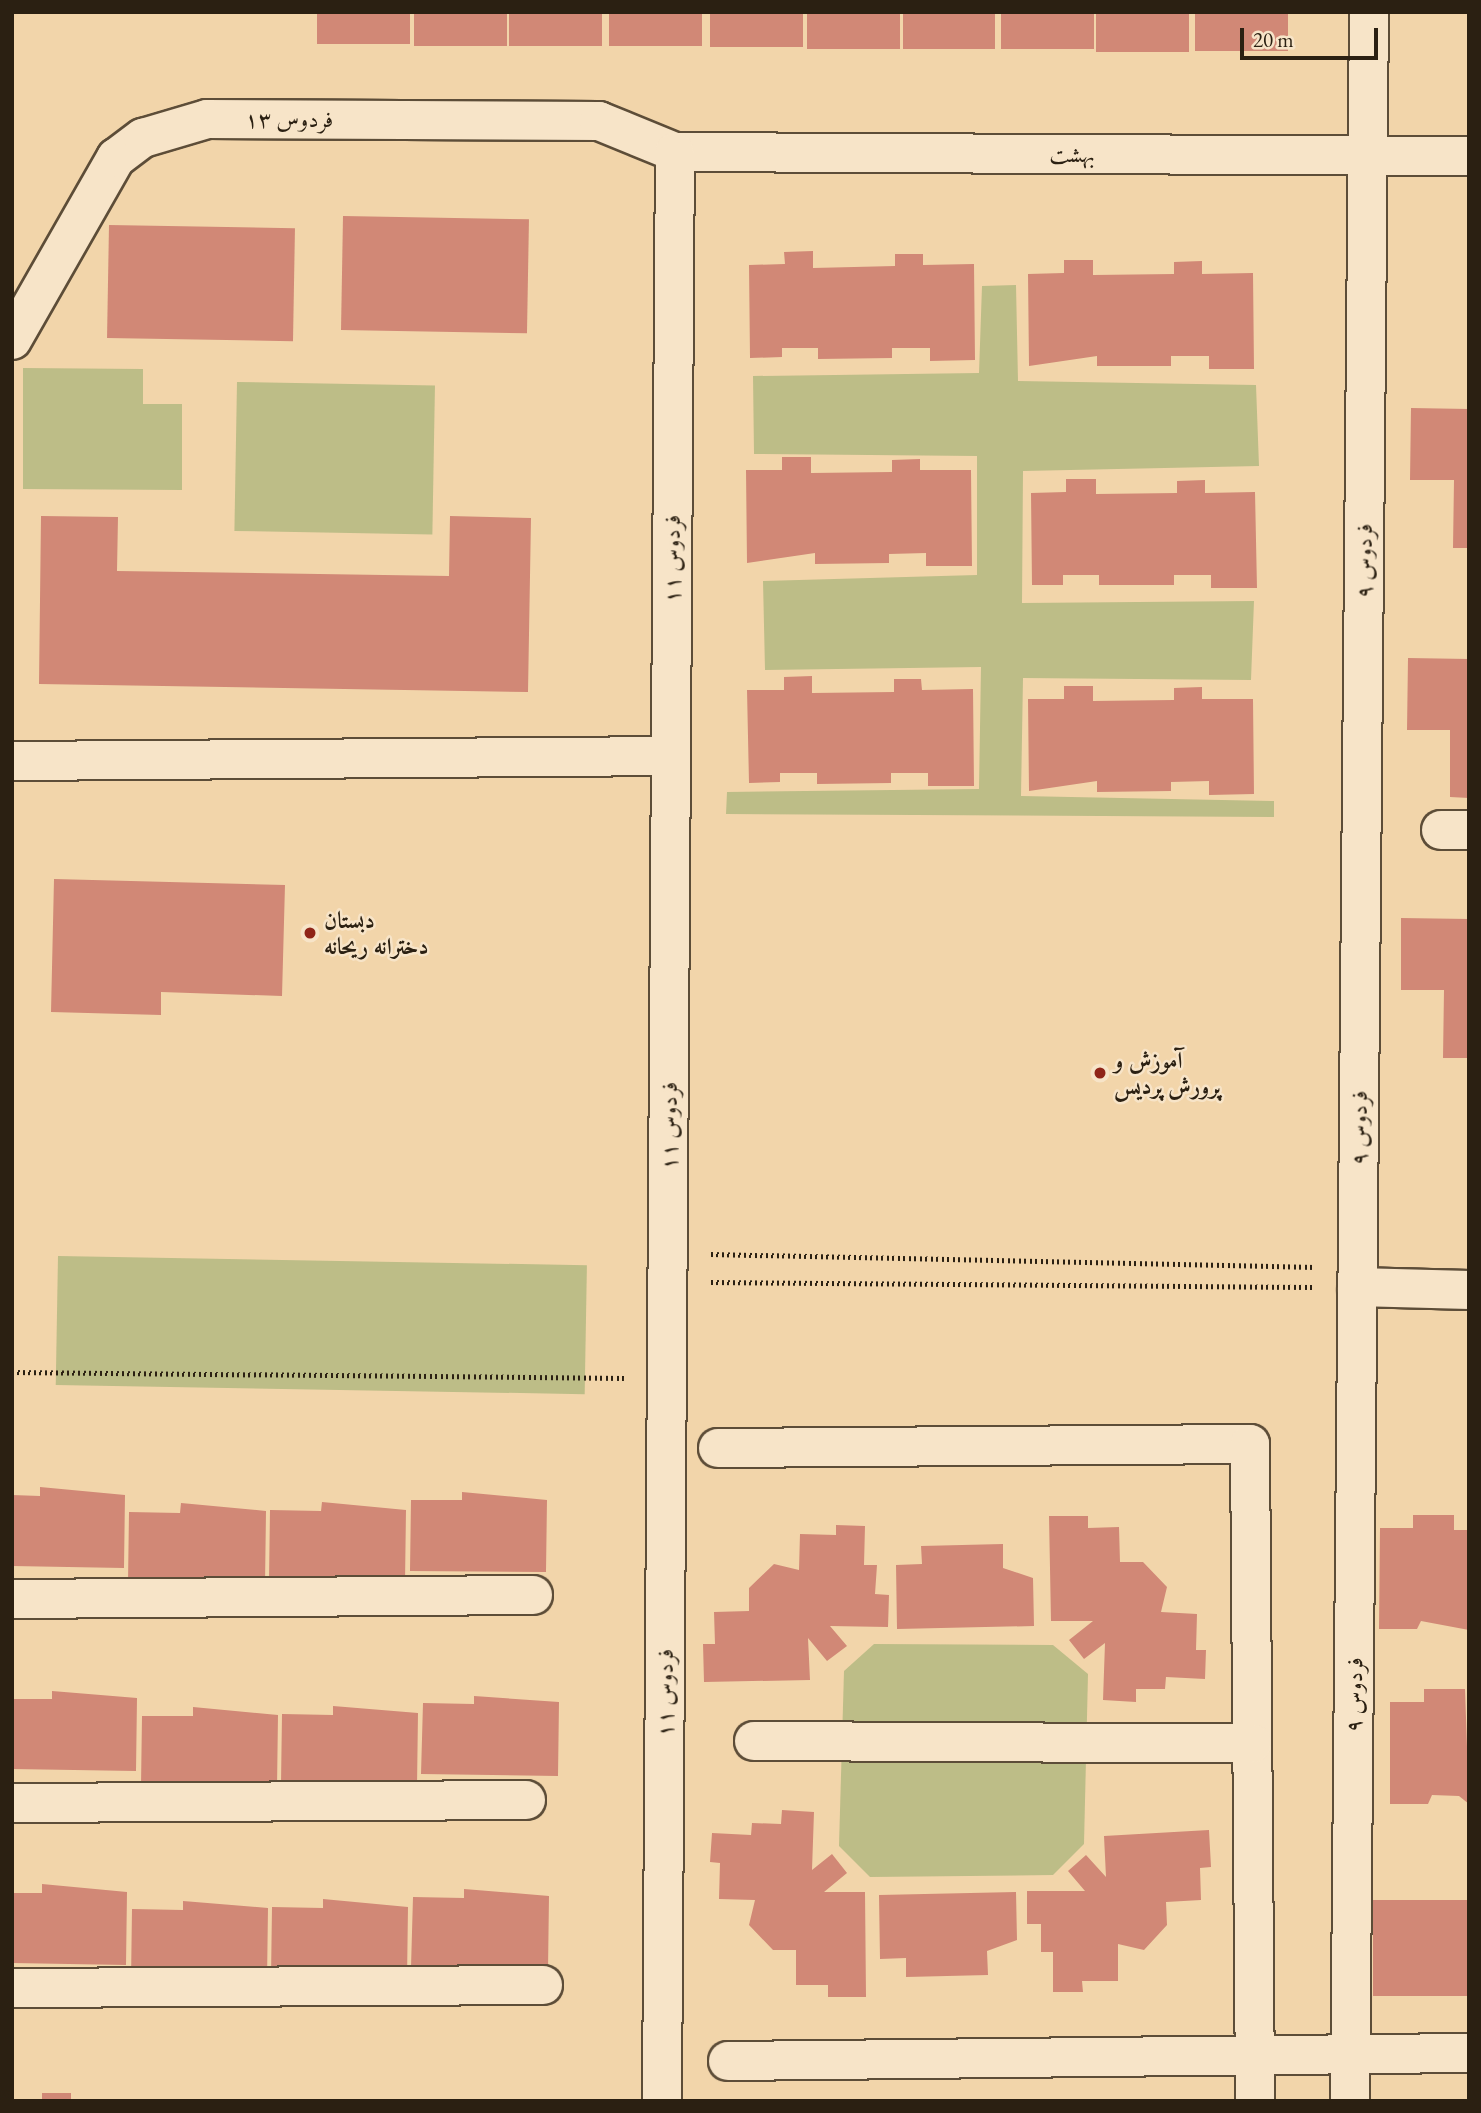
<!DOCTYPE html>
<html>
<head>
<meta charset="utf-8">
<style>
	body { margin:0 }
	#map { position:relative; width:1481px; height:2113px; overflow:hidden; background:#f2d5aa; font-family:"EB Garamond",Amiri,serif }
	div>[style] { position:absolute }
	.green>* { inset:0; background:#bdbd87; transform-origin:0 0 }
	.building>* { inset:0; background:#d18876; transform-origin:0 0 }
	.path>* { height:4.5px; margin-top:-2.25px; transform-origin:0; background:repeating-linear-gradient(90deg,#2b2012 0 2px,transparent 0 5.5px) }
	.roads { filter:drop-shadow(2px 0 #5d4d38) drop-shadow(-2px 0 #5d4d38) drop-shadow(0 2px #5d4d38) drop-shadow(0 -2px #5d4d38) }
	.minor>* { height:38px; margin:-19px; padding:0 19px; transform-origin:19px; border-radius:19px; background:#f7e4c8 }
	.dots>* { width:19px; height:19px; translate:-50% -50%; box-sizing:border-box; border:4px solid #f7e4c8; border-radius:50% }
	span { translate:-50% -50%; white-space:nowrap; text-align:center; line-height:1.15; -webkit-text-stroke:5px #f7e4c8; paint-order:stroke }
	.street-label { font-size:23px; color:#2b2012 }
	.poi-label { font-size:23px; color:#2b2012; font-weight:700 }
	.left { translate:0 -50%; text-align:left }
	.frame { position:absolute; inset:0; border:14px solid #2b2012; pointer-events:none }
	.scale { position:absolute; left:1240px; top:28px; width:138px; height:32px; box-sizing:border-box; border:4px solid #2b2012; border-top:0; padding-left:9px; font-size:21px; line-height:24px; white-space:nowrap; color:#2b2012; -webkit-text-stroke:5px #f7e4c8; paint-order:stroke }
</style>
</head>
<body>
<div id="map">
	<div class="green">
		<i style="clip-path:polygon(1016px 285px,1018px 381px,1256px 385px,1259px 466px,1023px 471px,1022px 603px,1254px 601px,1251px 680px,1023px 678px,1021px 796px,1274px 801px,1274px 817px,726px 814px,727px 792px,979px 789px,981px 667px,765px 670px,763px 581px,977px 575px,977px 456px,754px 454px,753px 376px,979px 373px,982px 286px)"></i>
		<i style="clip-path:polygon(23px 368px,143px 369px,143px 404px,182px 404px,182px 490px,23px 489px)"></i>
		<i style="left:237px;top:382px;width:198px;height:149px;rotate:1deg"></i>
		<i style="left:58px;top:1256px;width:529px;height:129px;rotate:1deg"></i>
		<i style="clip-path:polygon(874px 1644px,1053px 1645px,1088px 1674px,1084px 1844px,1053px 1875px,870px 1877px,839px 1846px,844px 1671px)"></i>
	</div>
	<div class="building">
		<i style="left:317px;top:12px;width:93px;height:32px"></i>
		<i style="left:414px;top:12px;width:93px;height:34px"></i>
		<i style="left:509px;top:12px;width:93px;height:34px"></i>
		<i style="left:609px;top:12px;width:93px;height:34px"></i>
		<i style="left:710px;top:12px;width:93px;height:35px"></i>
		<i style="left:807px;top:12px;width:93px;height:37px"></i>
		<i style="left:903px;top:12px;width:92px;height:37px"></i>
		<i style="left:1001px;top:12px;width:93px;height:37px"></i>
		<i style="left:1096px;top:12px;width:93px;height:40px"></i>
		<i style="left:1195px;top:12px;width:93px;height:39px"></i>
		<i style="left:343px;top:216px;width:186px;height:114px;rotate:1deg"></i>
		<i style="left:109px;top:225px;width:186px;height:113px;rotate:1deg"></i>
		<i style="clip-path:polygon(813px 251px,813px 268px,895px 266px,895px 254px,923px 254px,923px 265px,974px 264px,975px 360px,930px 361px,930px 348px,892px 348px,892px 358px,818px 359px,818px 348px,782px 348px,782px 357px,750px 358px,749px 265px,785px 264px,784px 252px)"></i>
		<i style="clip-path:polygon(1064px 260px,1093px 260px,1093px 275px,1174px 274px,1174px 262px,1202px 261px,1202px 274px,1253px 273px,1254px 369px,1209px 369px,1209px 356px,1171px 356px,1171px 366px,1097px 366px,1097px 356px,1029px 366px,1028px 274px,1064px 273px)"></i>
		<i style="clip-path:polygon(1411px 408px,1469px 409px,1469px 548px,1453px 548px,1454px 480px,1410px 480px)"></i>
		<i style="clip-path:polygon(782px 457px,811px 457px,811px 473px,892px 472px,892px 460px,920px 459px,920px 470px,971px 470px,972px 566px,926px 566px,926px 553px,889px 554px,889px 563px,815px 564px,815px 553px,747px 563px,746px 470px,782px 470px)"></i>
		<i style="clip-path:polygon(1066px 479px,1096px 479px,1096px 494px,1177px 493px,1177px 481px,1205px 480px,1205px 493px,1255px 492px,1257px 588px,1211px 588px,1211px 575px,1174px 575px,1174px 585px,1099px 585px,1099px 575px,1063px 575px,1063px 585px,1032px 585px,1031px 493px,1066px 492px)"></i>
		<i style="clip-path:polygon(41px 516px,118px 517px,117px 571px,449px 576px,450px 516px,531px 518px,528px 692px,39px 684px)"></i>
		<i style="clip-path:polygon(1408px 658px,1469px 659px,1469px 798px,1450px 797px,1450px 730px,1407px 730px)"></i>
		<i style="clip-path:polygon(812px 676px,812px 693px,894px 692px,894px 679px,921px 679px,922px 690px,973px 689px,974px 786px,928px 786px,928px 773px,891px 773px,891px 783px,817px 784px,817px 773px,780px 773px,780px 782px,749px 783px,747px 690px,784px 690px,784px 677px)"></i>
		<i style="clip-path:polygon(1064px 686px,1093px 686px,1093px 701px,1174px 700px,1174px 688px,1202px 687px,1202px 699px,1253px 699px,1254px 794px,1209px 795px,1209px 781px,1171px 782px,1171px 791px,1097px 792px,1097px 781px,1029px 791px,1028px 699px,1064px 699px)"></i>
		<i style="clip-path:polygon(54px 879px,285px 885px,282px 996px,161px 992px,161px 1015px,51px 1012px)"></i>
		<i style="clip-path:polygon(1401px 918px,1469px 919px,1469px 1058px,1443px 1058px,1444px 990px,1401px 990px)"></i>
		<i style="clip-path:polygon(40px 1487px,125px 1495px,124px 1568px,12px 1566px,12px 1495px,40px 1496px)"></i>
		<i style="clip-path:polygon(462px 1492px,547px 1500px,546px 1572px,410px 1571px,411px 1500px,462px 1500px)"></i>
		<i style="clip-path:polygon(322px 1502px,406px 1510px,405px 1583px,269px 1581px,270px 1510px,321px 1511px)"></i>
		<i style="clip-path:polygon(181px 1503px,266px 1511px,265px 1585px,128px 1582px,129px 1512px,180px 1513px)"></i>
		<i style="clip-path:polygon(1413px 1515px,1454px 1515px,1454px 1530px,1469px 1530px,1469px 1630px,1421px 1621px,1417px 1629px,1379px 1629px,1380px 1528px,1413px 1528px)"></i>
		<i style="clip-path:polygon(1049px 1516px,1088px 1516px,1088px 1528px,1119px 1527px,1120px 1562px,1143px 1562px,1167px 1587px,1161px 1612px,1197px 1614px,1196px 1650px,1206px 1650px,1205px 1679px,1166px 1677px,1165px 1689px,1136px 1689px,1136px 1702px,1103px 1700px,1105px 1643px,1084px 1659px,1069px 1640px,1093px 1621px,1051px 1621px)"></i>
		<i style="clip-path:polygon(836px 1525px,865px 1526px,864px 1565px,877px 1565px,875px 1594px,889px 1595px,888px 1627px,830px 1626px,847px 1646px,827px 1661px,808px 1638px,810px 1680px,704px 1682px,703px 1644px,715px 1644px,714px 1612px,749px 1611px,749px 1588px,774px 1564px,799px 1570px,800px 1534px,836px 1535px)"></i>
		<i style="clip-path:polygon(1003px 1544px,1003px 1568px,1033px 1578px,1034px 1626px,897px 1629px,896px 1565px,922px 1564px,921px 1546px)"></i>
		<i style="clip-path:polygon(1424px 1689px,1465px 1689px,1469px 1804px,1459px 1796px,1432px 1795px,1428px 1804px,1390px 1804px,1390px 1702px,1424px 1702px)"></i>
		<i style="clip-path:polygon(52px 1691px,137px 1698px,136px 1771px,12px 1769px,12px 1699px,52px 1699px)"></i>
		<i style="clip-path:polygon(474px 1696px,559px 1702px,558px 1776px,421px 1774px,423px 1703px,474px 1704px)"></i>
		<i style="clip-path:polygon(333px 1706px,418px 1713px,417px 1787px,281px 1784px,282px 1714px,333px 1715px)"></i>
		<i style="clip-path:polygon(193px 1707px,278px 1715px,277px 1788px,141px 1786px,142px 1716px,193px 1716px)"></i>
		<i style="clip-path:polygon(782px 1810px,814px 1812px,812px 1870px,832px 1854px,847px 1873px,824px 1892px,865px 1892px,866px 1997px,828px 1997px,828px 1985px,796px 1985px,796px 1950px,773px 1950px,749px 1925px,755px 1900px,719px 1899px,720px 1863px,710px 1862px,712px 1833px,751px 1835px,752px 1823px,781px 1824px)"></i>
		<i style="clip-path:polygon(1209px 1830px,1211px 1867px,1200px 1868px,1201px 1900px,1166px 1902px,1167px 1925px,1144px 1950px,1118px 1944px,1118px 1981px,1082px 1981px,1083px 1992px,1053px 1992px,1053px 1952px,1041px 1952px,1041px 1924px,1027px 1924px,1027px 1891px,1085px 1891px,1068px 1871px,1086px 1855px,1106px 1877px,1104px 1836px)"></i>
		<i style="clip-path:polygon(42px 1884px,127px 1892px,126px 1965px,12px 1963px,12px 1893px,42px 1893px)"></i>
		<i style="clip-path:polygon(464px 1889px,549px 1896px,548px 1970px,411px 1967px,413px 1897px,464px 1898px)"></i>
		<i style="clip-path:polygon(1016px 1892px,1017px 1940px,987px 1951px,988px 1975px,906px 1977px,906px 1958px,880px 1959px,879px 1895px)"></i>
		<i style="clip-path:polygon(323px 1899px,408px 1907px,407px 1980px,271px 1977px,272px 1907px,323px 1908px)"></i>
		<i style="left:1469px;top:1900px;width:96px;height:96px;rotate:90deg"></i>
		<i style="clip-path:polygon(183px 1901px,268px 1908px,267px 1981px,131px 1980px,132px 1909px,183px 1910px)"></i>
		<i style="left:42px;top:2093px;width:29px;height:8px"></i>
	</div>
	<div class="path">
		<i style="left:711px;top:1254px;width:604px;rotate:1.23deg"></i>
		<i style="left:711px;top:1282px;width:603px;rotate:0.48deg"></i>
		<i style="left:12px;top:1372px;width:612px;rotate:0.56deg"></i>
	</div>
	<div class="roads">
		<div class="minor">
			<i style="left:12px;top:340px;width:210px;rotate:-60.3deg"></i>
			<i style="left:116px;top:158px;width:34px;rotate:-37deg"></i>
			<i style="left:143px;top:138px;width:67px;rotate:-16.5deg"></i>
			<i style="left:207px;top:119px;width:392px;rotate:0.3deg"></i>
			<i style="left:599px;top:121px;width:82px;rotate:22.2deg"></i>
			<i style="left:675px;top:152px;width:794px;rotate:0.29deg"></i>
			<i style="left:12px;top:761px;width:659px;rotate:-0.43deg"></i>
			<i style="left:1441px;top:830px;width:28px"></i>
			<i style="left:1357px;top:1287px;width:112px;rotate:1.5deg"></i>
			<i style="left:718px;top:1448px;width:532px;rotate:-0.43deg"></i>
			<i style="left:1250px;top:1444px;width:657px;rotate:89.56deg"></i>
			<i style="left:12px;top:1599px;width:521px;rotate:-0.44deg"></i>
			<i style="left:754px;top:1741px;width:498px;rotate:0.3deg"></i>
			<i style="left:12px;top:1803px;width:514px;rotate:-0.33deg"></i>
			<i style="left:12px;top:1988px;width:531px;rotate:-0.32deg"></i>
			<i style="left:728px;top:2061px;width:741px;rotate:-0.62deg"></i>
			<i style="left:662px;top:2101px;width:1949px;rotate:-89.62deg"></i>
			<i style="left:1350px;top:2101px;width:2089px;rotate:-89.48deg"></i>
		</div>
	</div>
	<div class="dots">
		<i style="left:310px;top:933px;background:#8f2418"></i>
		<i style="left:1100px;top:1073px;background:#8f2418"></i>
	</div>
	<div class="street-label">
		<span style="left:289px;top:119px">فردوس ۱۳</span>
		<span style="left:1072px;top:154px">بهشت</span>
		<span style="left:672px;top:559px;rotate:-90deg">فردوس ۱۱</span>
		<span style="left:1364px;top:561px;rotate:-90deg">فردوس ۹</span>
		<span style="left:669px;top:1126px;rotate:-90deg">فردوس ۱۱</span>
		<span style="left:1359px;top:1128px;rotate:-90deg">فردوس ۹</span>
		<span style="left:665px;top:1693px;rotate:-90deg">فردوس ۱۱</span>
		<span style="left:1354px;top:1695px;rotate:-89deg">فردوس ۹</span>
	</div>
	<div class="poi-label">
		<span class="left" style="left:324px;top:933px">دبستان<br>دخترانه ریحانه</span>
		<span class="left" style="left:1114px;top:1073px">آموزش و<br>پرورش پردیس</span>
	</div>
	<div class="frame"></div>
	<div class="scale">20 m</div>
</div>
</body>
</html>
